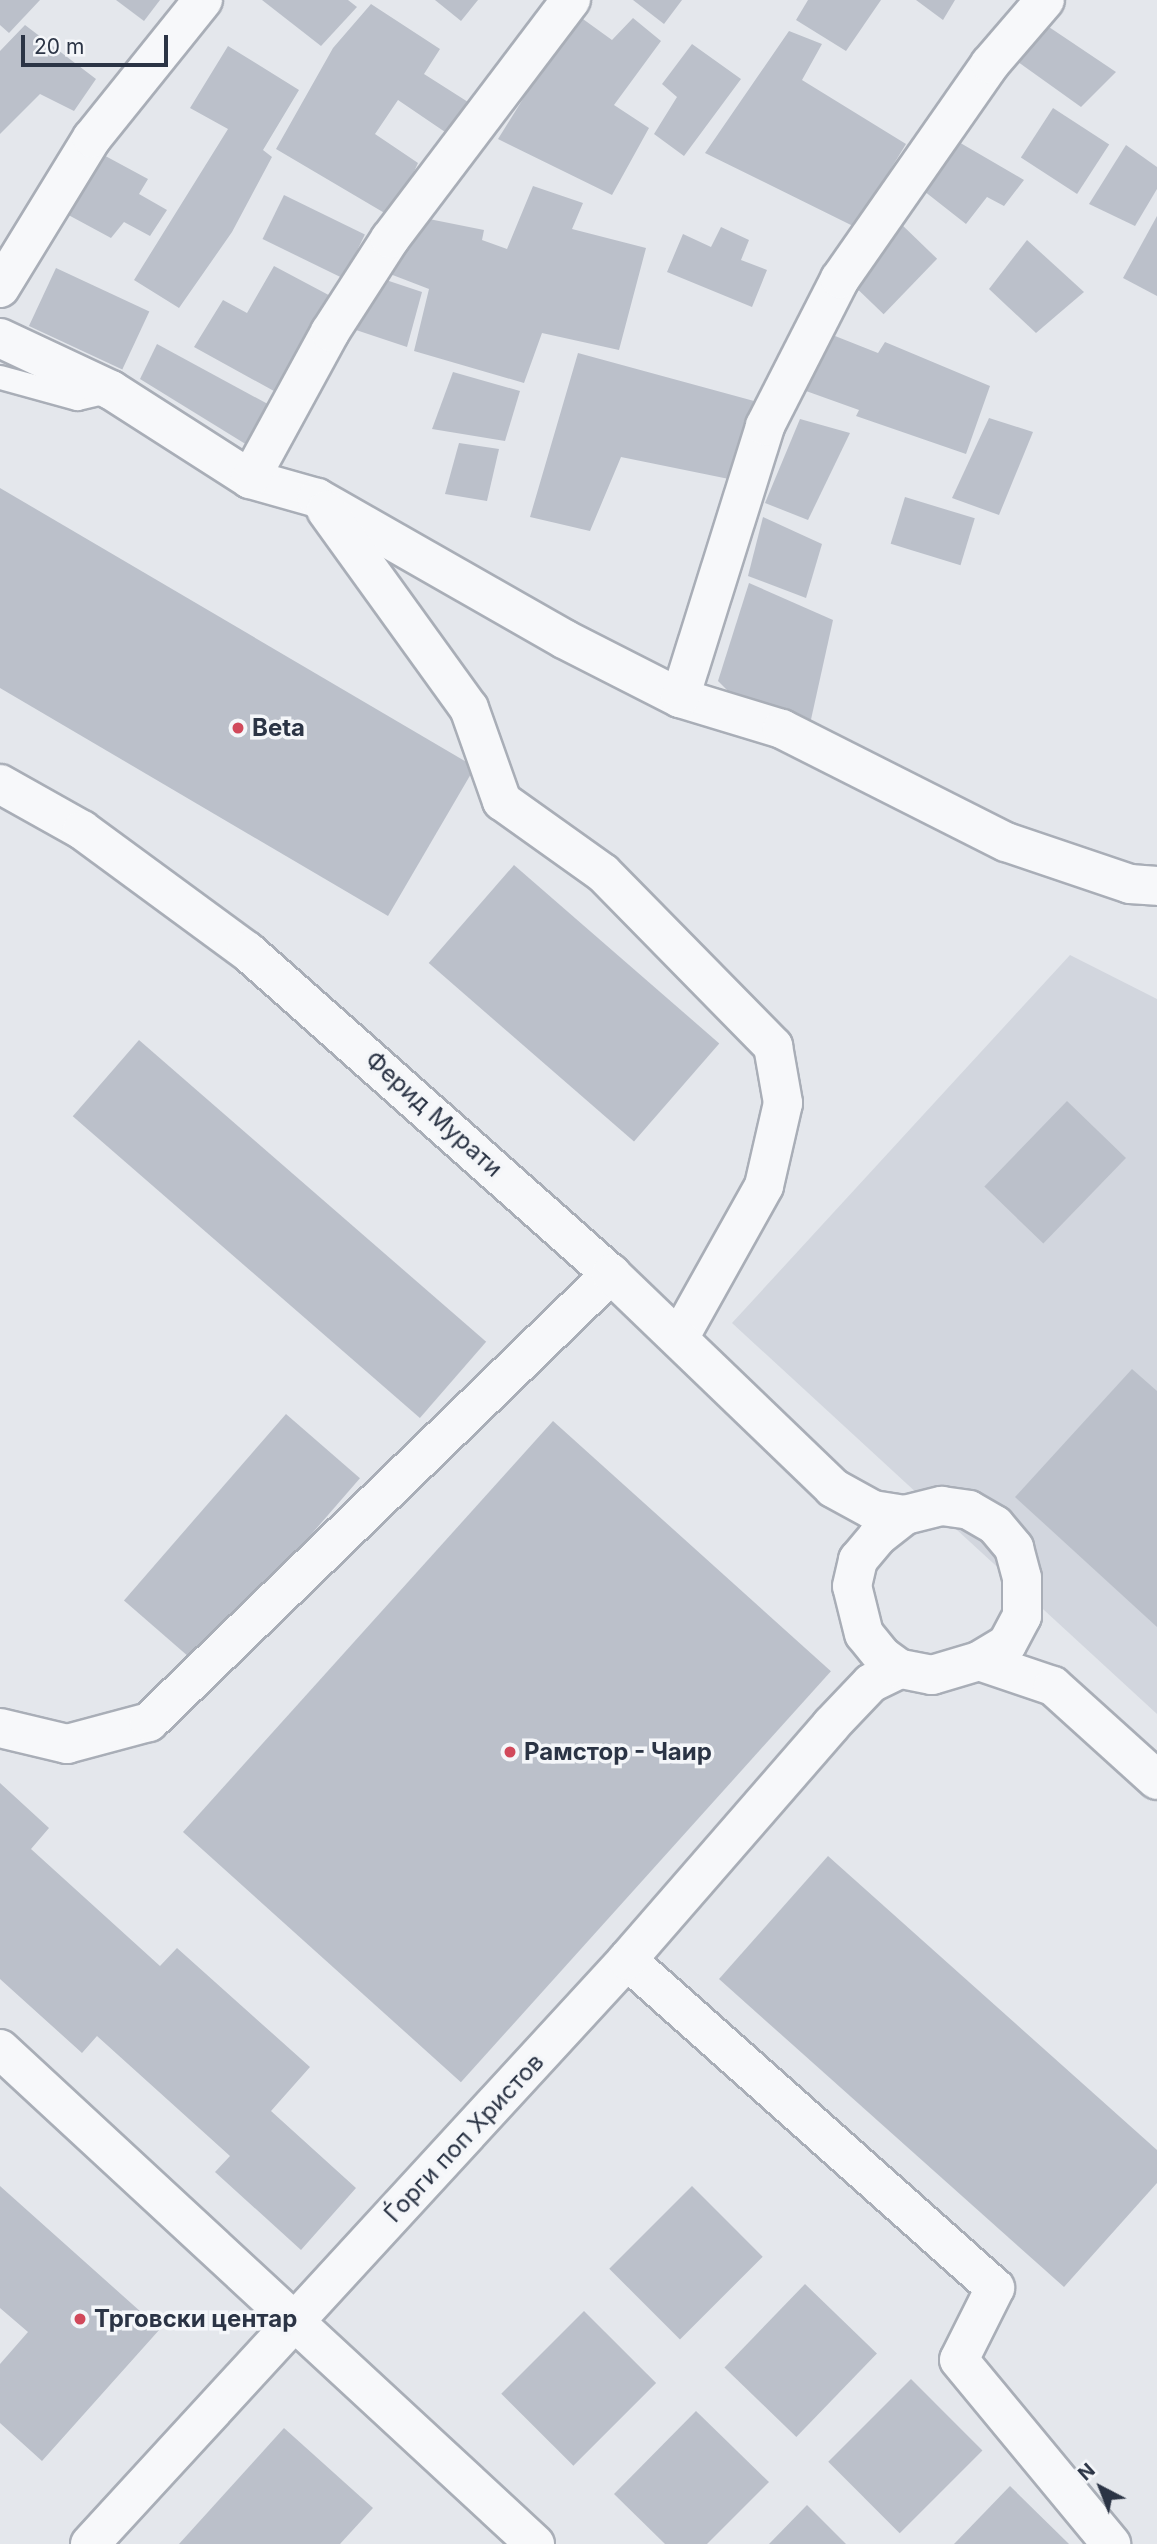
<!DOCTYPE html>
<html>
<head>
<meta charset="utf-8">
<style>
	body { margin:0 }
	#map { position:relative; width:1157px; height:2544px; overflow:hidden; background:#e4e7ec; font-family:Inter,sans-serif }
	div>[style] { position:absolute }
	.built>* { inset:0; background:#d2d6de }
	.building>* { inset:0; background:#bbc0ca; transform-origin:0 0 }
	.roads { filter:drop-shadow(2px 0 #a9aeb7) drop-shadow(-2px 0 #a9aeb7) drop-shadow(0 2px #a9aeb7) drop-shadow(0 -2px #a9aeb7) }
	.service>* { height:23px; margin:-11.5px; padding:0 11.5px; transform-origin:11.5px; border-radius:11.5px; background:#f7f8fa }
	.minor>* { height:38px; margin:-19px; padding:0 19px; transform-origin:19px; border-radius:19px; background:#f7f8fa }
	.tertiary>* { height:38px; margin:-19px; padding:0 19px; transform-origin:19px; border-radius:19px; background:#f7f8fa }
	.dots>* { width:19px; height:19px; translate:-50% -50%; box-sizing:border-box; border:4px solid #f4f6f9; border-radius:50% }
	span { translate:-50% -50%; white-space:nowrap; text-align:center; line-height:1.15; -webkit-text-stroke:7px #f4f6f9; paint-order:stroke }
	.poi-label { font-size:24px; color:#2b3445; font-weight:700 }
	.left { translate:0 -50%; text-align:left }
	.street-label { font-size:24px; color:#2b3445 }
	.north { position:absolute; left:1066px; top:2453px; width:70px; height:70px; -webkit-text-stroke:5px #f4f6f9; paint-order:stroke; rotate:318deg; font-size:19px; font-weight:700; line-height:28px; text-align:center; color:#2b3445 }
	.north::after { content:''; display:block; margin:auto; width:24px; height:32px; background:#2b3445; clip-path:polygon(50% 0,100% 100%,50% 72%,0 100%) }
	.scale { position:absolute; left:21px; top:35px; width:147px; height:32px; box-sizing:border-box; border:4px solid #2b3445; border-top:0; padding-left:9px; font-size:21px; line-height:24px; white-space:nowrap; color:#2b3445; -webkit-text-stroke:5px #f4f6f9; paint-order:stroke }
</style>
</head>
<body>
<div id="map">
	<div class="built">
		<i style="clip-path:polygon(1070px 955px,1157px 999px,1157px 1714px,732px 1323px)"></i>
	</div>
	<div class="building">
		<i style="clip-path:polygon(0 0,40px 0,9px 33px,0 25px)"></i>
		<i style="clip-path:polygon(116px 0,160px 0,144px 21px)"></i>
		<i style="clip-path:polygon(262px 0,348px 0,357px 7px,321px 46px)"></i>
		<i style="clip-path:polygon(435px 0,478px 0,461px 21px)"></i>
		<i style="clip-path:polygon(633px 0,682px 0,664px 24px)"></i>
		<i style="clip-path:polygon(808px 0,881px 0,846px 51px,796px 20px)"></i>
		<i style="clip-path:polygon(916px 0,955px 0,943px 20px)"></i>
		<i style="clip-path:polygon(371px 4px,440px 49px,424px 74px,468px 102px,448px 134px,398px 100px,375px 134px,418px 163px,393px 218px,276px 149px,333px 48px)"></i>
		<i style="clip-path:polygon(576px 14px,612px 40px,633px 18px,661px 41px,614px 105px,649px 128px,612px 195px,498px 139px)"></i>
		<i style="clip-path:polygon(1043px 23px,1116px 72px,1081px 107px,1014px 59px)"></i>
		<i style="clip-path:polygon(25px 25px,96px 79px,74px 111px,40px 94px,0 134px,0 51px)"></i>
		<i style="clip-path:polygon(789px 31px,822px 44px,802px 80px,906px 144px,855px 227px,705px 153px)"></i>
		<i style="clip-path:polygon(692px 44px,741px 79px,684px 156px,654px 134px,677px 97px,662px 84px)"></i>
		<i style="clip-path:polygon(228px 46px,299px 90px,263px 150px,272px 157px,232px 232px,179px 308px,134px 280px,228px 129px,190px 108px)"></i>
		<i style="left:1053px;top:108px;width:67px;height:59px;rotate:33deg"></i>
		<i style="clip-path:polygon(957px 141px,1024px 180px,1004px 206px,987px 197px,966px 224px,924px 191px)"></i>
		<i style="clip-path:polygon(1126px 145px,1157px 167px,1157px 189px,1135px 226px,1089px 204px)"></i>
		<i style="clip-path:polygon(98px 152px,148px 179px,139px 194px,167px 210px,150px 236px,124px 222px,111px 238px,61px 211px)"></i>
		<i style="clip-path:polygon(533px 186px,583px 203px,572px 229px,646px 248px,619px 350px,542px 333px,524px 383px,414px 351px,429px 289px,390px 274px,419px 217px,484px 230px,482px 240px,507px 249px)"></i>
		<i style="left:284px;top:195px;width:90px;height:49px;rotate:26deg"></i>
		<i style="clip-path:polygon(1157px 216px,1157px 296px,1123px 278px)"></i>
		<i style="left:899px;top:222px;width:53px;height:77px;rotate:44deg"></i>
		<i style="clip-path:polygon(721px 227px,749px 240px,741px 260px,767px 270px,752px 307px,667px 272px,683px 234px,711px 247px)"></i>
		<i style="clip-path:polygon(1027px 240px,1084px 292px,1036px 333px,989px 289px)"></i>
		<i style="clip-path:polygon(274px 266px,338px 300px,283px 396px,194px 347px,223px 300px,247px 313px)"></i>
		<i style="left:56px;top:268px;width:103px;height:64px;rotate:25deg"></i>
		<i style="clip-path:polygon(380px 278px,422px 292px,407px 347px,356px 330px)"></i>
		<i style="clip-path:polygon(830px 334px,878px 353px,885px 342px,990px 386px,966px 454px,856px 416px,859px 410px,806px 391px)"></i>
		<i style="clip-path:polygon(157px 344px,277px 409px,252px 448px,140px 379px)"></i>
		<i style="clip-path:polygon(578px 353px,754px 401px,729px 479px,621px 457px,590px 531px,530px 517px)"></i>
		<i style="clip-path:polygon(453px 372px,520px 391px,505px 441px,432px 429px)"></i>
		<i style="clip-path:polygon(989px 418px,1033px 432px,999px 515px,952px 498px)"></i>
		<i style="clip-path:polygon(800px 419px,850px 433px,808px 520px,765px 503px)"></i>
		<i style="clip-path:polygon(459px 443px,499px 449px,487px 501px,445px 494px)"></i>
		<i style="clip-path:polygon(0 488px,475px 767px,388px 916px,0 688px)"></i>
		<i style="left:905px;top:497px;width:73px;height:49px;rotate:17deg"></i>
		<i style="clip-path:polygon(763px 517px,822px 544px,806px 598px,748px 576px)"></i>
		<i style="clip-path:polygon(749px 583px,833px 620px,810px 724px,736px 699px,718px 681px)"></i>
		<i style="left:514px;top:865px;width:272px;height:130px;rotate:41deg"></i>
		<i style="left:139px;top:1040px;width:460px;height:101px;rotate:41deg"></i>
		<i style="left:1067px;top:1101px;width:82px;height:119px;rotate:44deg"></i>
		<i style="clip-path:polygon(1132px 1369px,1157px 1391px,1157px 1627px,1015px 1497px)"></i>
		<i style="left:286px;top:1414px;width:98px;height:247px;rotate:41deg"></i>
		<i style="left:553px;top:1421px;width:374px;height:553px;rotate:42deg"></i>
		<i style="clip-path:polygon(0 1783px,49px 1828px,31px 1849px,160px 1966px,177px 1948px,310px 2067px,271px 2111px,356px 2188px,301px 2250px,215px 2172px,230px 2156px,97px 2036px,82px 2053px,0 1979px)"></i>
		<i style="clip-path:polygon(828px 1856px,1157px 2150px,1157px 2183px,1064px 2287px,719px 1979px)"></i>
		<i style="clip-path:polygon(0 2186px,160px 2329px,42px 2461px,0 2423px,0 2364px,28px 2332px,0 2308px)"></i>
		<i style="left:692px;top:2186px;width:100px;height:117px;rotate:45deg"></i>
		<i style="left:805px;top:2284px;width:100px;height:116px;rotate:44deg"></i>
		<i style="left:584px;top:2311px;width:102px;height:117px;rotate:45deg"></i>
		<i style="left:911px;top:2379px;width:101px;height:117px;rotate:45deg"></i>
		<i style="clip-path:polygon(696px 2411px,769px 2482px,707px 2544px,665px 2544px,614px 2494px)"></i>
		<i style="clip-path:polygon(284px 2428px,373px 2508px,340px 2544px,179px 2544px)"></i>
		<i style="clip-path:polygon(1010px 2486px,1069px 2544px,954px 2544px)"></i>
		<i style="clip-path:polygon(807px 2505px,846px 2544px,769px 2544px)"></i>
	</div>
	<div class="roads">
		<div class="service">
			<i style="left:0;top:377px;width:80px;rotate:15.3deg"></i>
			<i style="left:77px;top:398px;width:35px;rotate:-13deg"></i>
		</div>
		<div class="minor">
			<i style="left:0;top:288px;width:176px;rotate:-58.5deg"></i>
			<i style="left:92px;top:138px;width:177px;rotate:-51.2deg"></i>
			<i style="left:0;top:338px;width:123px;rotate:25.1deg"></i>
			<i style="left:111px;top:390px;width:165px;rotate:32.6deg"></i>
			<i style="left:250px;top:479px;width:70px;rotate:15.8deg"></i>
			<i style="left:317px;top:498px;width:284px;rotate:29.7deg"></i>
			<i style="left:564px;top:639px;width:130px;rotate:27deg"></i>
			<i style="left:680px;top:698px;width:107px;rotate:16.9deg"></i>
			<i style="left:782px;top:729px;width:251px;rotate:26.8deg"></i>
			<i style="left:1006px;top:842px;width:131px;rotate:18.7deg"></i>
			<i style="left:1130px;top:884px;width:27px;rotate:4deg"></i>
			<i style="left:250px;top:479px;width:167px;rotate:-61.4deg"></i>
			<i style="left:330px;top:332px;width:111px;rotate:-57.2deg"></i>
			<i style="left:390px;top:239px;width:300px;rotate:-52.9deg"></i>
			<i style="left:326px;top:510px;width:244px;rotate:54.2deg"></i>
			<i style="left:469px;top:708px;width:99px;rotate:70.5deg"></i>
			<i style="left:502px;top:801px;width:124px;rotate:35.5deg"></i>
			<i style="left:603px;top:873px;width:243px;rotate:45.5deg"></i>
			<i style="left:773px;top:1046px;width:58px;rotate:80deg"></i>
			<i style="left:783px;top:1103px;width:85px;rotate:102.9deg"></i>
			<i style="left:764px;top:1186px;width:174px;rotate:119.2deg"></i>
			<i style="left:680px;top:698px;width:285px;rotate:-72.6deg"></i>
			<i style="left:765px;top:426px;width:165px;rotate:-63deg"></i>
			<i style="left:840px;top:279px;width:262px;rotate:-55.1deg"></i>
			<i style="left:990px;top:64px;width:84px;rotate:-49.3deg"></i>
			<i style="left:0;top:1728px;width:69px;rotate:13.4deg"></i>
			<i style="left:67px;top:1744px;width:85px;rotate:-15deg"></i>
			<i style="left:149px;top:1722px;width:644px;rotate:-44.12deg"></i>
			<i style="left:627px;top:1960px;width:493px;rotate:41.7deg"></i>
			<i style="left:995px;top:2288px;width:80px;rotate:116.6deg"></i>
			<i style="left:959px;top:2360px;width:239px;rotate:50.4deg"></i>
			<i style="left:0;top:2049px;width:729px;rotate:42.78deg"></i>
			<i style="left:90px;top:2544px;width:793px;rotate:-47.4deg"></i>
			<i style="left:627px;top:1960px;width:311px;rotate:-49deg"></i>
			<i style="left:831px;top:1725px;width:58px;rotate:-46.4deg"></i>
			<i style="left:871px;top:1683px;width:32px;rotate:-26deg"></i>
		</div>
		<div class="tertiary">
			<i style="left:0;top:784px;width:94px;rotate:29.3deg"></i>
			<i style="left:82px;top:830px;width:205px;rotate:36.3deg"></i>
			<i style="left:247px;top:951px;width:487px;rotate:41.6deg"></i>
			<i style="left:611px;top:1274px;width:308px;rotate:43.9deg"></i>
			<i style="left:833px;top:1488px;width:46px;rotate:28.8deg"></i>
			<i style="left:873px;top:1510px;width:32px;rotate:9deg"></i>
			<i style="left:942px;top:1506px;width:27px;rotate:8deg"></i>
			<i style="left:969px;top:1510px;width:30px;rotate:30deg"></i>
			<i style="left:995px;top:1525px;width:30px;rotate:50deg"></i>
			<i style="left:1014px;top:1548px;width:31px;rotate:75deg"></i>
			<i style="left:1022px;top:1578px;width:38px;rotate:90deg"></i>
			<i style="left:1022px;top:1616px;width:32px;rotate:118deg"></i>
			<i style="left:1007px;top:1644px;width:33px;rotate:149deg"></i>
			<i style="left:979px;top:1661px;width:49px;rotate:163.4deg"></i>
			<i style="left:932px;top:1675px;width:33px;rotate:-169deg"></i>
			<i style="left:900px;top:1669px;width:22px;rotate:-144deg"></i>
			<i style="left:882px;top:1656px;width:28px;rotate:-129deg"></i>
			<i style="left:864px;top:1634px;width:49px;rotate:-104deg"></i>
			<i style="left:852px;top:1586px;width:27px;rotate:-77deg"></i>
			<i style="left:858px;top:1560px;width:30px;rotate:-50deg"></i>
			<i style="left:877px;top:1537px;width:36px;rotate:-38deg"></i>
			<i style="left:905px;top:1515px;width:38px;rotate:-14deg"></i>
			<i style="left:979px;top:1661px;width:78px;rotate:18.7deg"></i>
			<i style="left:1053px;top:1686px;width:140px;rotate:42.1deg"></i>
		</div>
	</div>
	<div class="dots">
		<i style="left:238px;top:728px;background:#d1495b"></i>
		<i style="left:510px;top:1752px;background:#d1495b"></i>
		<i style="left:80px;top:2319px;background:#d1495b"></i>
	</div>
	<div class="poi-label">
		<span class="left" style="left:252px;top:728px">Beta</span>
		<span class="left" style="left:524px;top:1752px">Рамстор - Чаир</span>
		<span class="left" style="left:94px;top:2319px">Трговски центар</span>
	</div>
	<div class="street-label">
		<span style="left:434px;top:1114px;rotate:42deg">Ферид Мурати</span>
		<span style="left:464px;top:2138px;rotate:-47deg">Ѓорги поп Христов</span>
	</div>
	<div class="north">N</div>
	<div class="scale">20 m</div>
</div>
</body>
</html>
